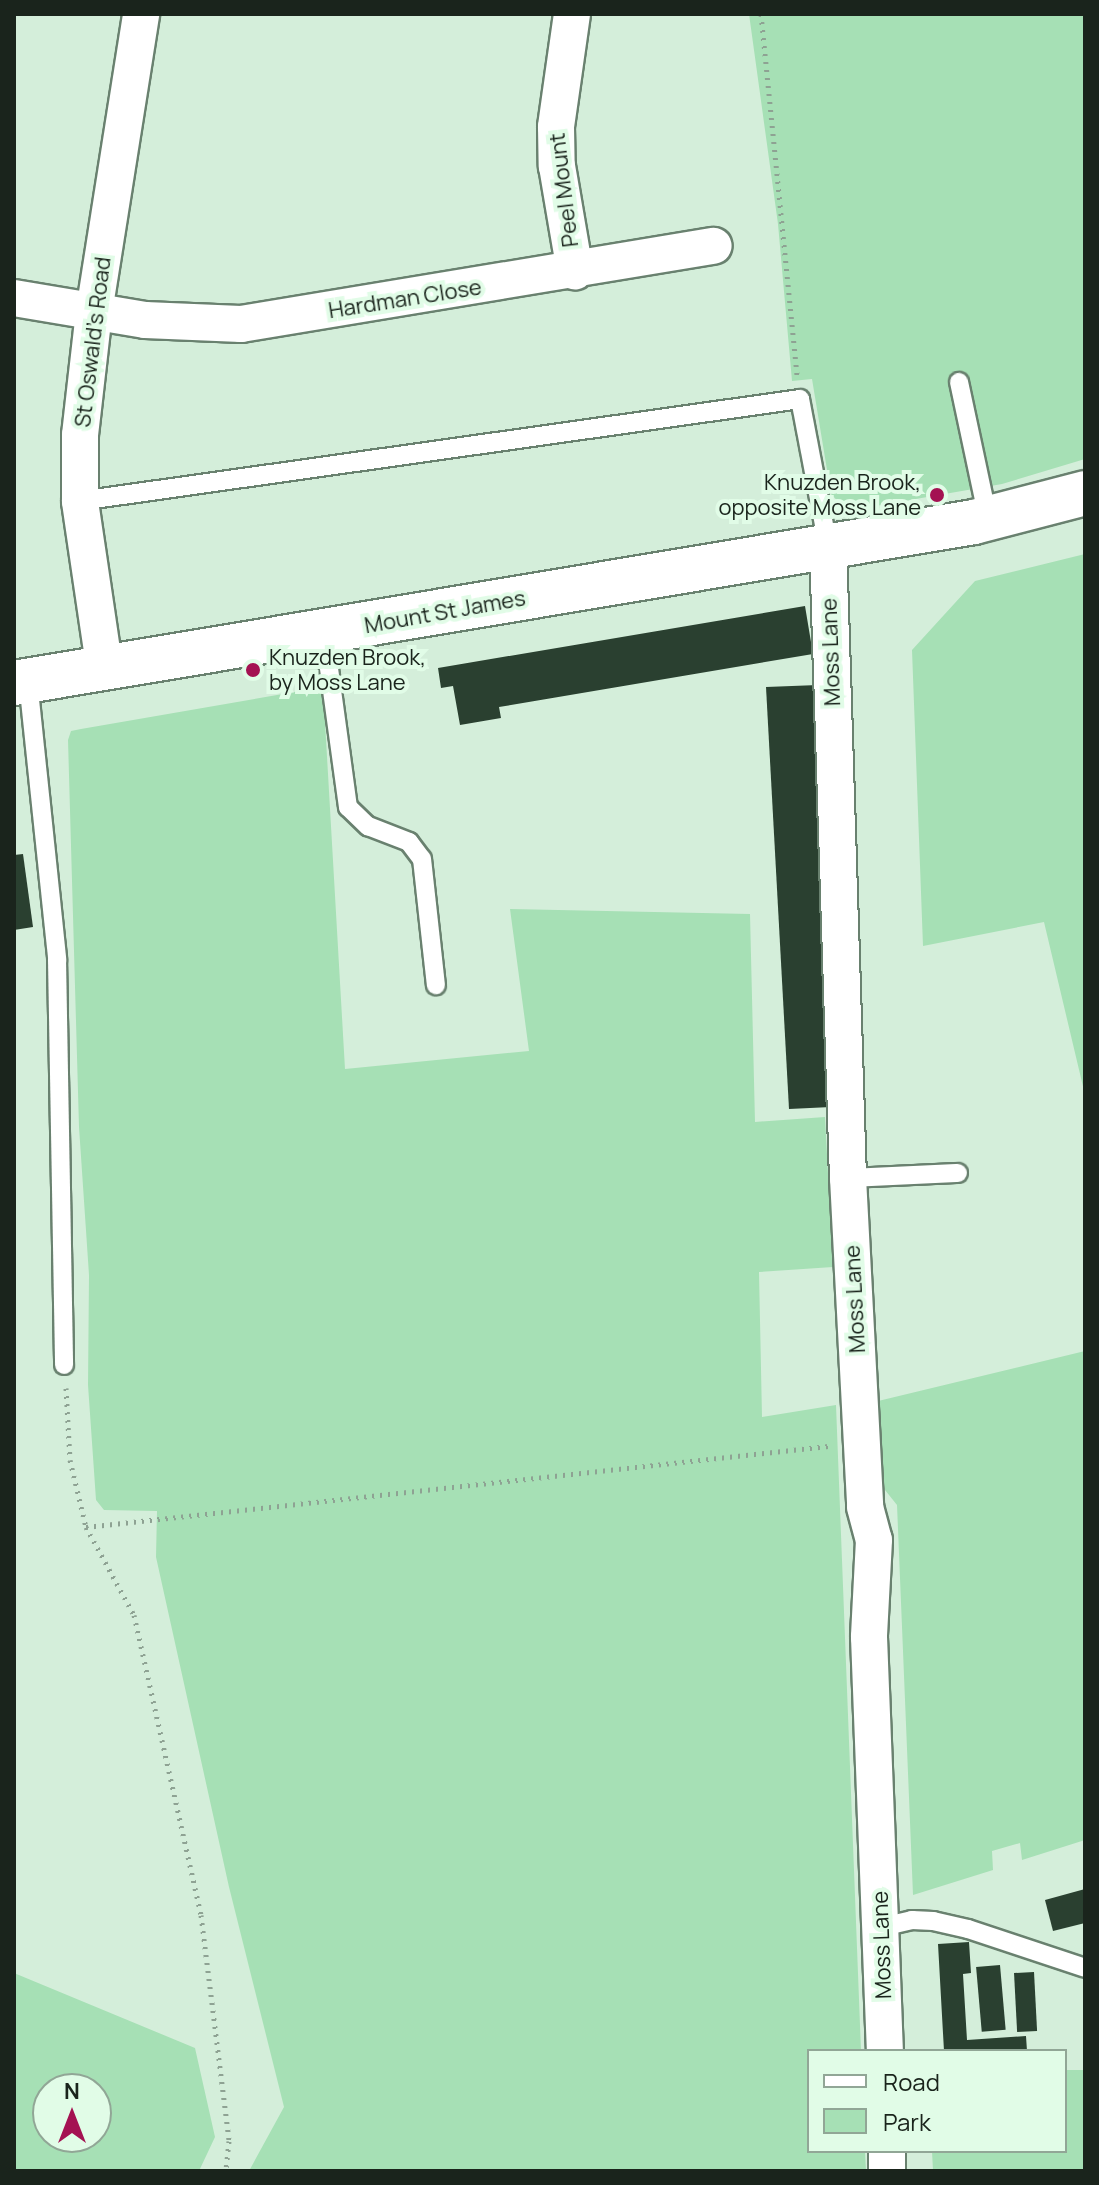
<!DOCTYPE html>
<html>
<head>
<meta charset="utf-8">
<style>
	body { margin:0 }
	#map { position:relative; width:1099px; height:2185px; overflow:hidden; background:#d4eeda; font-family:Manrope,sans-serif }
	div>[style] { position:absolute }
	.green>* { inset:0; background:#a6e0b5 }
	.building>* { inset:0; background:#2a4030; transform-origin:0 0 }
	.path>* { height:5px; margin-top:-2.5px; transform-origin:0; background:repeating-linear-gradient(90deg,#8ea293 0 2px,transparent 0 8px) }
	.roads { filter:drop-shadow(2px 0 #69816f) drop-shadow(-2px 0 #69816f) drop-shadow(0 2px #69816f) drop-shadow(0 -2px #69816f) }
	.lane>* { height:18px; margin:-9px; padding:0 9px; transform-origin:9px; border-radius:9px; background:#fff }
	.street>* { height:36px; margin:-18px; padding:0 18px; transform-origin:18px; border-radius:18px; background:#fff }
	.secondary>* { height:44px; margin:-22px; padding:0 22px; transform-origin:22px; border-radius:22px; background:#fff }
	.dots>* { width:22px; height:22px; translate:-50% -50%; box-sizing:border-box; border:4px solid #e1fce7; border-radius:50% }
	span { translate:-50% -50%; white-space:nowrap; text-align:center; line-height:1.15; -webkit-text-stroke:8px #e1fce7; paint-order:stroke }
	.street-label { font-size:22px; color:#1a241c }
	.poi-label { font-size:22px; color:#1a241c }
	.right { translate:-100% -50%; text-align:right }
	.left { translate:0 -50%; text-align:left }
	.frame { position:absolute; inset:0; border:16px solid #1a241c; pointer-events:none }
	.legend { position:absolute; left:807px; top:2049px; width:260px; height:104px; box-sizing:border-box; background:#e1fce7; border:2px solid #91a696; margin:0; padding:10px 14px; list-style:none; font-size:24px; color:#1a241c }
	.legend li { display:flex; align-items:center; gap:16px; height:40px }
	.legend b { width:40px; border:2px solid #91a696 }
	.north { position:absolute; left:32px; top:2073px; width:80px; height:80px; box-sizing:border-box; background:#e1fce7; border:2px solid #91a696; border-radius:50%; rotate:0deg; font-size:22px; font-weight:700; line-height:32px; text-align:center; color:#1a241c }
	.north::after { content:''; display:block; margin:auto; width:28px; height:36px; background:#a41252; clip-path:polygon(50% 0,100% 100%,50% 72%,0 100%) }
</style>
</head>
<body>
<div id="map">
	<div class="green">
		<i style="clip-path:polygon(749px 14px,1085px 14px,1085px 459px,1002px 484px,847px 511px,831px 494px,812px 379px,792px 381px,778px 224px)"></i>
		<i style="clip-path:polygon(1085px 554px,1085px 1095px,1044px 922px,923px 946px,912px 650px,975px 581px)"></i>
		<i style="clip-path:polygon(323px 687px,345px 1069px,529px 1051px,510px 909px,750px 914px,755px 1122px,825px 1117px,833px 1267px,759px 1272px,762px 1417px,836px 1405px,861px 2051px,809px 2051px,809px 2151px,865px 2151px,866px 2171px,249px 2171px,284px 2107px,229px 1887px,156px 1557px,157px 1511px,104px 1510px,96px 1500px,88px 1385px,89px 1275px,79px 1127px,68px 740px,71px 731px,81px 729px)"></i>
		<i style="clip-path:polygon(1085px 1351px,1085px 1840px,1022px 1860px,1020px 1843px,992px 1851px,993px 1870px,913px 1895px,897px 1505px,881px 1485px,874px 1402px)"></i>
		<i style="clip-path:polygon(evenodd,14px 1973px,195px 2048px,215px 2137px,199px 2171px,14px 2171px,14px 1973px,48px 2089px,96px 2089px,96px 2137px,48px 2137px,48px 2089px)"></i>
		<i style="clip-path:polygon(1065px 2070px,1085px 2070px,1085px 2171px,933px 2171px,932px 2151px,1065px 2151px)"></i>
	</div>
	<div class="building">
		<i style="clip-path:polygon(805px 606px,813px 654px,499px 707px,501px 718px,460px 725px,453px 686px,441px 688px,438px 668px)"></i>
		<i style="clip-path:polygon(818px 685px,831px 1107px,789px 1109px,766px 687px)"></i>
		<i style="clip-path:polygon(23px 854px,33px 927px,14px 930px,14px 855px)"></i>
		<i style="clip-path:polygon(1085px 1889px,1085px 1923px,1053px 1931px,1045px 1900px)"></i>
		<i style="clip-path:polygon(969px 1942px,971px 1973px,963px 1974px,967px 2040px,1026px 2036px,1027px 2051px,944px 2051px,938px 1944px)"></i>
		<i style="left:1000px;top:1965px;width:65px;height:24px;rotate:85deg"></i>
		<i style="left:1034px;top:1972px;width:59px;height:20px;rotate:87deg"></i>
	</div>
	<div class="path">
		<i style="left:761px;top:14px;width:363px;rotate:84.3deg"></i>
		<i style="left:66px;top:1388px;width:72px;rotate:86.8deg"></i>
		<i style="left:70px;top:1460px;width:69px;rotate:76.6deg"></i>
		<i style="left:86px;top:1527px;width:100px;rotate:61.4deg"></i>
		<i style="left:134px;top:1615px;width:307px;rotate:77.4deg"></i>
		<i style="left:201px;top:1915px;width:228px;rotate:82.9deg"></i>
		<i style="left:229px;top:2141px;width:30px;rotate:96deg"></i>
		<i style="left:86px;top:1527px;width:747px;rotate:-6.22deg"></i>
	</div>
	<div class="roads">
		<div class="lane">
			<i style="left:959px;top:382px;width:139px;rotate:78deg"></i>
			<i style="left:80px;top:501px;width:727px;rotate:-8.06deg"></i>
			<i style="left:800px;top:399px;width:150px;rotate:79.2deg"></i>
			<i style="left:324px;top:632px;width:177px;rotate:82.2deg"></i>
			<i style="left:348px;top:807px;width:28px;rotate:44deg"></i>
			<i style="left:368px;top:826px;width:44px;rotate:21.3deg"></i>
			<i style="left:409px;top:842px;width:21px;rotate:53deg"></i>
			<i style="left:422px;top:859px;width:127px;rotate:83.7deg"></i>
			<i style="left:28px;top:681px;width:280px;rotate:84deg"></i>
			<i style="left:57px;top:959px;width:406px;rotate:89deg"></i>
			<i style="left:848px;top:1178px;width:110px;rotate:-2.6deg"></i>
			<i style="left:882px;top:1927px;width:31px;rotate:-13deg"></i>
			<i style="left:912px;top:1920px;width:21px;rotate:3deg"></i>
			<i style="left:933px;top:1921px;width:36px;rotate:13deg"></i>
			<i style="left:968px;top:1929px;width:123px;rotate:18.4deg"></i>
		</div>
		<div class="street">
			<i style="left:572px;top:14px;width:114px;rotate:98.1deg"></i>
			<i style="left:556px;top:127px;width:39px;rotate:89deg"></i>
			<i style="left:557px;top:166px;width:107px;rotate:80.3deg"></i>
			<i style="left:14px;top:298px;width:133px;rotate:9.5deg"></i>
			<i style="left:145px;top:320px;width:96px;rotate:2.4deg"></i>
			<i style="left:241px;top:324px;width:479px;rotate:-9.4deg"></i>
			<i style="left:828px;top:546px;width:632px;rotate:88.19deg"></i>
			<i style="left:848px;top:1178px;width:329px;rotate:87deg"></i>
			<i style="left:865px;top:1507px;width:34px;rotate:75deg"></i>
			<i style="left:874px;top:1540px;width:97px;rotate:93deg"></i>
			<i style="left:869px;top:1637px;width:414px;rotate:87.8deg"></i>
			<i style="left:105px;top:671px;width:172px;rotate:-98.4deg"></i>
			<i style="left:80px;top:501px;width:66px;rotate:-90deg"></i>
			<i style="left:80px;top:435px;width:124px;rotate:-83.5deg"></i>
			<i style="left:94px;top:312px;width:302px;rotate:-81deg"></i>
			<i style="left:887px;top:2151px;width:20px;rotate:90deg"></i>
		</div>
		<div class="secondary">
			<i style="left:14px;top:683px;width:973px;rotate:-9.52deg"></i>
			<i style="left:974px;top:522px;width:115px;rotate:-14.6deg"></i>
		</div>
	</div>
	<div class="dots">
		<i style="left:937px;top:495px;background:#a41252"></i>
		<i style="left:253px;top:670px;background:#a41252"></i>
	</div>
	<div class="street-label">
		<span style="left:564px;top:190px;rotate:-97deg">Peel Mount</span>
		<span style="left:405px;top:299px;rotate:-9deg">Hardman Close</span>
		<span style="left:93px;top:342px;rotate:-83deg">St Oswald's Road</span>
		<span style="left:445px;top:612px;rotate:-10deg">Mount St James</span>
		<span style="left:831px;top:652px;rotate:-92deg">Moss Lane</span>
		<span style="left:855px;top:1299px;rotate:-93deg">Moss Lane</span>
		<span style="left:882px;top:1945px;rotate:-92deg">Moss Lane</span>
	</div>
	<div class="poi-label">
		<span class="right" style="left:921px;top:495px">Knuzden Brook,<br>opposite Moss Lane</span>
		<span class="left" style="left:269px;top:670px">Knuzden Brook,<br>by Moss Lane</span>
	</div>
	<div class="frame"></div>
	<ul class="legend">
	<li><b style="height:10px;background:#fff"></b>Road</li>
	<li><b style="height:22px;background:#a6e0b5"></b>Park</li>
	</ul>
	<div class="north">N</div>
</div>
</body>
</html>
